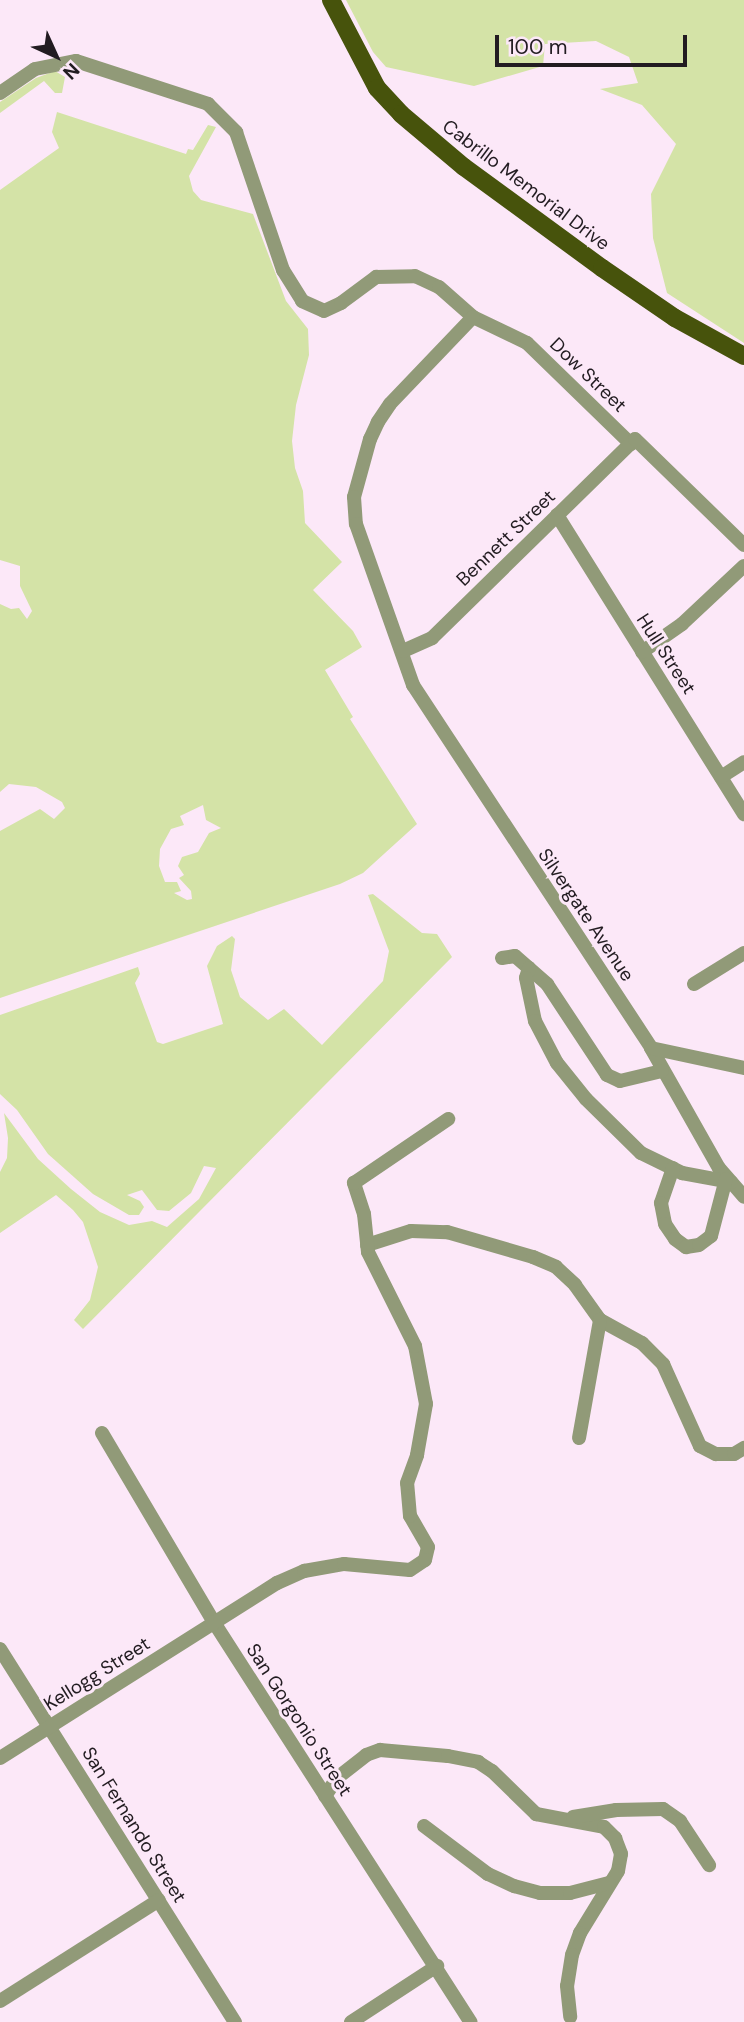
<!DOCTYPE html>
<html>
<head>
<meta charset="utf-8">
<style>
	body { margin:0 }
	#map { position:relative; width:744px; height:2022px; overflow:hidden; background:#fce8f8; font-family:"DM Sans",sans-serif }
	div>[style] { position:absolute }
	.green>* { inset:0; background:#d4e3a7 }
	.minor>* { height:14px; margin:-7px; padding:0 7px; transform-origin:7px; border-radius:7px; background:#919a78 }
	.major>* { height:18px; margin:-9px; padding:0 9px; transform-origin:9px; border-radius:9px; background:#47530c }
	span { translate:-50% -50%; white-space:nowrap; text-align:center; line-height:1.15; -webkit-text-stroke:6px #fce8f8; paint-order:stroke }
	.street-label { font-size:19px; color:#221c21 }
	.north { position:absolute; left:21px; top:21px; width:70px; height:70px; -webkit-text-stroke:5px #fce8f8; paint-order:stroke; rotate:135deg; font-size:19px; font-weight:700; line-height:28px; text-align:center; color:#221c21 }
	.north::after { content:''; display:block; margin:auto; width:24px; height:32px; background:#221c21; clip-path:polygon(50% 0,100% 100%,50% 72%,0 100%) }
	.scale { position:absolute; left:495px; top:35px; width:192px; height:32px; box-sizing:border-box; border:4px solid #221c21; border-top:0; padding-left:9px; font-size:21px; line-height:24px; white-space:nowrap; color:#221c21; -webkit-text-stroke:5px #fce8f8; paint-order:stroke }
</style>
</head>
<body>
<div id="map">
	<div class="green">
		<i style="clip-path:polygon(346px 0,744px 0,744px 343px,667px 293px,653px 238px,651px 194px,676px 144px,642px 105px,600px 89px,638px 83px,629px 57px,596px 41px,545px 44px,543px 66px,474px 86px,386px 67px,373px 52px)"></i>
		<i style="clip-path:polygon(55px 71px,65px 77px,62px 93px,55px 93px,44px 81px,0 113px,0 102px,36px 78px)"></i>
		<i style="clip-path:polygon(evenodd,57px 112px,186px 154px,188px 149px,193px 150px,208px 125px,216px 127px,189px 176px,193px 191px,201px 200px,253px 214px,286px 301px,308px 329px,309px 355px,296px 405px,292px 441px,295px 468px,303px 491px,305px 523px,342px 562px,313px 590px,353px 631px,362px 647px,325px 670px,353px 717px,350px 719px,417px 824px,363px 873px,340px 884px,0 998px,0 831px,40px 809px,54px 819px,65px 808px,62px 802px,36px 787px,9px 784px,0 792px,0 604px,11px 609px,19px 608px,27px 619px,32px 611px,20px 586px,20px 566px,0 560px,0 190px,59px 148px,52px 132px,57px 112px,203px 805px,206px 820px,221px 828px,209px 833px,198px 852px,182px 857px,178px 866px,184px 875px,179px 878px,191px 891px,192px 899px,187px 900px,174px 893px,181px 891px,177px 882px,165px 882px,159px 866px,160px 849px,171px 829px,184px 825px,180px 816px,203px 805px)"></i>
		<i style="clip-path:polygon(373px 894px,422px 933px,437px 934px,452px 957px,83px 1329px,74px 1320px,90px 1300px,98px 1267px,83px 1222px,73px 1210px,56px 1195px,0 1233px,0 1172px,7px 1158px,8px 1138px,4px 1113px,38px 1159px,71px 1189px,100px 1212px,129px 1225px,152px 1221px,167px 1227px,199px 1199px,216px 1168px,204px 1166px,191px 1193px,169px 1211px,157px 1210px,142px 1190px,127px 1195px,140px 1201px,144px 1207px,139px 1215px,129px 1215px,93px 1194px,48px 1154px,17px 1110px,0 1094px,0 1015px,138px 967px,140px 974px,135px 983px,157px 1042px,163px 1044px,223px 1024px,207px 966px,217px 946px,232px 936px,235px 939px,231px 970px,240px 997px,268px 1020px,284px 1009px,322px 1045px,383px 981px,389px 951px,368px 895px)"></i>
	</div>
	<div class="minor">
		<i style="left:0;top:93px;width:42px;rotate:-34.4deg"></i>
		<i style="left:35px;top:69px;width:42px;rotate:-11deg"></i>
		<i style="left:76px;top:61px;width:139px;rotate:18deg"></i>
		<i style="left:208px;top:104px;width:40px;rotate:45deg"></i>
		<i style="left:236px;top:132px;width:146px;rotate:71.2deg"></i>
		<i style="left:283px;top:270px;width:36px;rotate:58deg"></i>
		<i style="left:302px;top:301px;width:24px;rotate:24deg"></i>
		<i style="left:324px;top:311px;width:19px;rotate:-25deg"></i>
		<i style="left:341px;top:303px;width:44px;rotate:-36.6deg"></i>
		<i style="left:376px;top:277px;width:39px;rotate:-1deg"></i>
		<i style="left:415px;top:276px;width:26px;rotate:25deg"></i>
		<i style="left:439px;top:287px;width:45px;rotate:41.4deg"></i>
		<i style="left:473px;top:317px;width:60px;rotate:25.7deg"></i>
		<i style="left:527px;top:343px;width:145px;rotate:44.2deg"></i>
		<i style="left:473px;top:317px;width:120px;rotate:133.7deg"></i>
		<i style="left:390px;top:404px;width:22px;rotate:124deg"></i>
		<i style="left:378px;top:422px;width:19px;rotate:115deg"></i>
		<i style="left:370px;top:439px;width:60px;rotate:105.4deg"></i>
		<i style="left:354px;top:497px;width:27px;rotate:86deg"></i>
		<i style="left:356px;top:524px;width:171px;rotate:70.5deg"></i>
		<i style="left:413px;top:685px;width:434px;rotate:56.7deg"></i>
		<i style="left:651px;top:1048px;width:138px;rotate:60.5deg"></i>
		<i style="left:719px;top:1168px;width:38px;rotate:49deg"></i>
		<i style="left:557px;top:515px;width:353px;rotate:58deg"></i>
		<i style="left:403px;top:651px;width:32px;rotate:-24deg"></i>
		<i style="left:432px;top:638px;width:284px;rotate:-44.4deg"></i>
		<i style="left:635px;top:439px;width:152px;rotate:44.2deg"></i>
		<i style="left:642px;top:652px;width:49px;rotate:-35deg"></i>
		<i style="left:682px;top:624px;width:85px;rotate:-43.1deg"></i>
		<i style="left:721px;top:777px;width:27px;rotate:-33deg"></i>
		<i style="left:502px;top:958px;width:13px;rotate:-9deg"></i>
		<i style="left:515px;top:956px;width:43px;rotate:41.2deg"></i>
		<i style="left:547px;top:984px;width:109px;rotate:56.6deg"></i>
		<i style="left:607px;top:1075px;width:14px;rotate:25deg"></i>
		<i style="left:620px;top:1081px;width:43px;rotate:-13.4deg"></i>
		<i style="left:529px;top:968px;width:10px;rotate:107deg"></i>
		<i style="left:526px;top:978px;width:44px;rotate:78.2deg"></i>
		<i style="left:535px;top:1021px;width:47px;rotate:62.4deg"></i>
		<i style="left:557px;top:1063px;width:46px;rotate:51.1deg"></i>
		<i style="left:586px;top:1099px;width:77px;rotate:44.5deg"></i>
		<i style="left:641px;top:1153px;width:46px;rotate:26deg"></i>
		<i style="left:682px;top:1173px;width:50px;rotate:10.4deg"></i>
		<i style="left:694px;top:984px;width:59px;rotate:-31.8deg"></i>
		<i style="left:651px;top:1048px;width:95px;rotate:12.1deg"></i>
		<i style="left:673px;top:1168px;width:37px;rotate:109deg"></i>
		<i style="left:661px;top:1203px;width:21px;rotate:79deg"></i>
		<i style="left:665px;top:1224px;width:18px;rotate:56deg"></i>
		<i style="left:675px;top:1239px;width:14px;rotate:36deg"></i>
		<i style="left:686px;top:1247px;width:13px;rotate:-9deg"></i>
		<i style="left:699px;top:1245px;width:15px;rotate:-37deg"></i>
		<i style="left:711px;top:1236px;width:59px;rotate:-75.3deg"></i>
		<i style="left:367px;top:1245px;width:46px;rotate:-17.7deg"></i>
		<i style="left:411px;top:1231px;width:36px;rotate:2deg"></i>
		<i style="left:447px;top:1232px;width:90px;rotate:16.2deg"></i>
		<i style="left:533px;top:1257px;width:25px;rotate:23deg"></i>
		<i style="left:556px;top:1267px;width:26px;rotate:43deg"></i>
		<i style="left:575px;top:1285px;width:43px;rotate:54.5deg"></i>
		<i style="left:600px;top:1320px;width:48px;rotate:28.7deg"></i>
		<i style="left:642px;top:1343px;width:30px;rotate:45deg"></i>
		<i style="left:663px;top:1364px;width:90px;rotate:65.7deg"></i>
		<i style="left:700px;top:1446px;width:18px;rotate:27deg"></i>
		<i style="left:716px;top:1454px;width:18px"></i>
		<i style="left:734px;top:1454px;width:12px;rotate:-31deg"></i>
		<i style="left:102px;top:1433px;width:222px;rotate:59.4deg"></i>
		<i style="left:215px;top:1624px;width:473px;rotate:57.3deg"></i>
		<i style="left:579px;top:1438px;width:120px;rotate:-79.9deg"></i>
		<i style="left:0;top:1649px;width:441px;rotate:57.8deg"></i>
		<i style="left:0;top:1758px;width:328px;rotate:-32.3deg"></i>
		<i style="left:277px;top:1583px;width:30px;rotate:-24deg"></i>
		<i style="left:304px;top:1571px;width:41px;rotate:-9.9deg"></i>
		<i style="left:344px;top:1564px;width:66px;rotate:5.2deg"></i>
		<i style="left:410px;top:1570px;width:18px;rotate:-34deg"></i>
		<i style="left:425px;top:1560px;width:13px;rotate:-77deg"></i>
		<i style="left:428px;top:1547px;width:36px;rotate:-120deg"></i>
		<i style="left:410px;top:1516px;width:33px;rotate:-95deg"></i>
		<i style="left:407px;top:1483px;width:30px;rotate:-70deg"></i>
		<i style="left:417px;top:1455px;width:52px;rotate:-80deg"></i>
		<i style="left:426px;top:1404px;width:59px;rotate:-100.7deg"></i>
		<i style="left:415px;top:1346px;width:105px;rotate:-116.6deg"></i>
		<i style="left:368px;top:1252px;width:38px;rotate:-96deg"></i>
		<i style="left:364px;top:1214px;width:33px;rotate:-108deg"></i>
		<i style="left:354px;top:1183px;width:114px;rotate:-34.2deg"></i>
		<i style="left:325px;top:1796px;width:22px;rotate:-56deg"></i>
		<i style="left:337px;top:1778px;width:37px;rotate:-38deg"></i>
		<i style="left:366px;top:1755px;width:15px;rotate:-20deg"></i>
		<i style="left:380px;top:1750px;width:68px;rotate:5deg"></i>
		<i style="left:448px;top:1756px;width:31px;rotate:11deg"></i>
		<i style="left:478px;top:1762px;width:17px;rotate:33deg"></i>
		<i style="left:492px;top:1771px;width:62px;rotate:44.3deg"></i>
		<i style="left:536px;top:1814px;width:69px;rotate:10.8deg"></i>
		<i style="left:604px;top:1827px;width:16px;rotate:45deg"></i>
		<i style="left:615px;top:1838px;width:17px;rotate:69deg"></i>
		<i style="left:621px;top:1854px;width:17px;rotate:100deg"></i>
		<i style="left:618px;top:1871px;width:73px;rotate:121.5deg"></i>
		<i style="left:580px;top:1933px;width:23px;rotate:110deg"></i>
		<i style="left:572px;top:1955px;width:31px;rotate:99deg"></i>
		<i style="left:567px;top:1986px;width:31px;rotate:84deg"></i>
		<i style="left:573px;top:1817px;width:44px;rotate:-9.2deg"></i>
		<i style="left:616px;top:1810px;width:47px;rotate:-1.2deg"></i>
		<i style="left:663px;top:1809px;width:21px;rotate:35deg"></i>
		<i style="left:680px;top:1821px;width:53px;rotate:56.6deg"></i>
		<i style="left:424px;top:1826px;width:80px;rotate:36.9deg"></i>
		<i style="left:488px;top:1874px;width:29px;rotate:25deg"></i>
		<i style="left:514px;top:1886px;width:27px;rotate:15deg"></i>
		<i style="left:540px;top:1893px;width:30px"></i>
		<i style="left:570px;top:1893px;width:40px;rotate:-14.4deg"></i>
		<i style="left:0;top:2001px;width:188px;rotate:-32.4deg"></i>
		<i style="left:351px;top:2022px;width:103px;rotate:-33.1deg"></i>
	</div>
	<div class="major">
		<i style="left:331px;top:0;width:99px;rotate:62.4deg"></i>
		<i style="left:377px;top:88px;width:35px;rotate:47deg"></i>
		<i style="left:401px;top:114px;width:82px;rotate:40.1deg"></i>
		<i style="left:464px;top:167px;width:171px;rotate:36.2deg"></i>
		<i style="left:602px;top:268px;width:88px;rotate:34.4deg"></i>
		<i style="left:675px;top:318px;width:79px;rotate:28.8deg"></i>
	</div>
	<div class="street-label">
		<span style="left:526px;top:185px;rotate:37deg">Cabrillo Memorial Drive</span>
		<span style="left:588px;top:375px;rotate:44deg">Dow Street</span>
		<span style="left:506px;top:538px;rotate:-44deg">Bennett Street</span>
		<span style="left:666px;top:654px;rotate:57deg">Hull Street</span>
		<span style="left:586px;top:915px;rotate:56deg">Silvergate Avenue</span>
		<span style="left:97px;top:1674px;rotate:-32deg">Kellogg Street</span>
		<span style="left:299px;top:1720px;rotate:57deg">San Gorgonio Street</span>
		<span style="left:134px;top:1825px;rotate:58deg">San Fernando Street</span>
	</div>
	<div class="north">N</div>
	<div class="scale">100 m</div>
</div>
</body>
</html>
